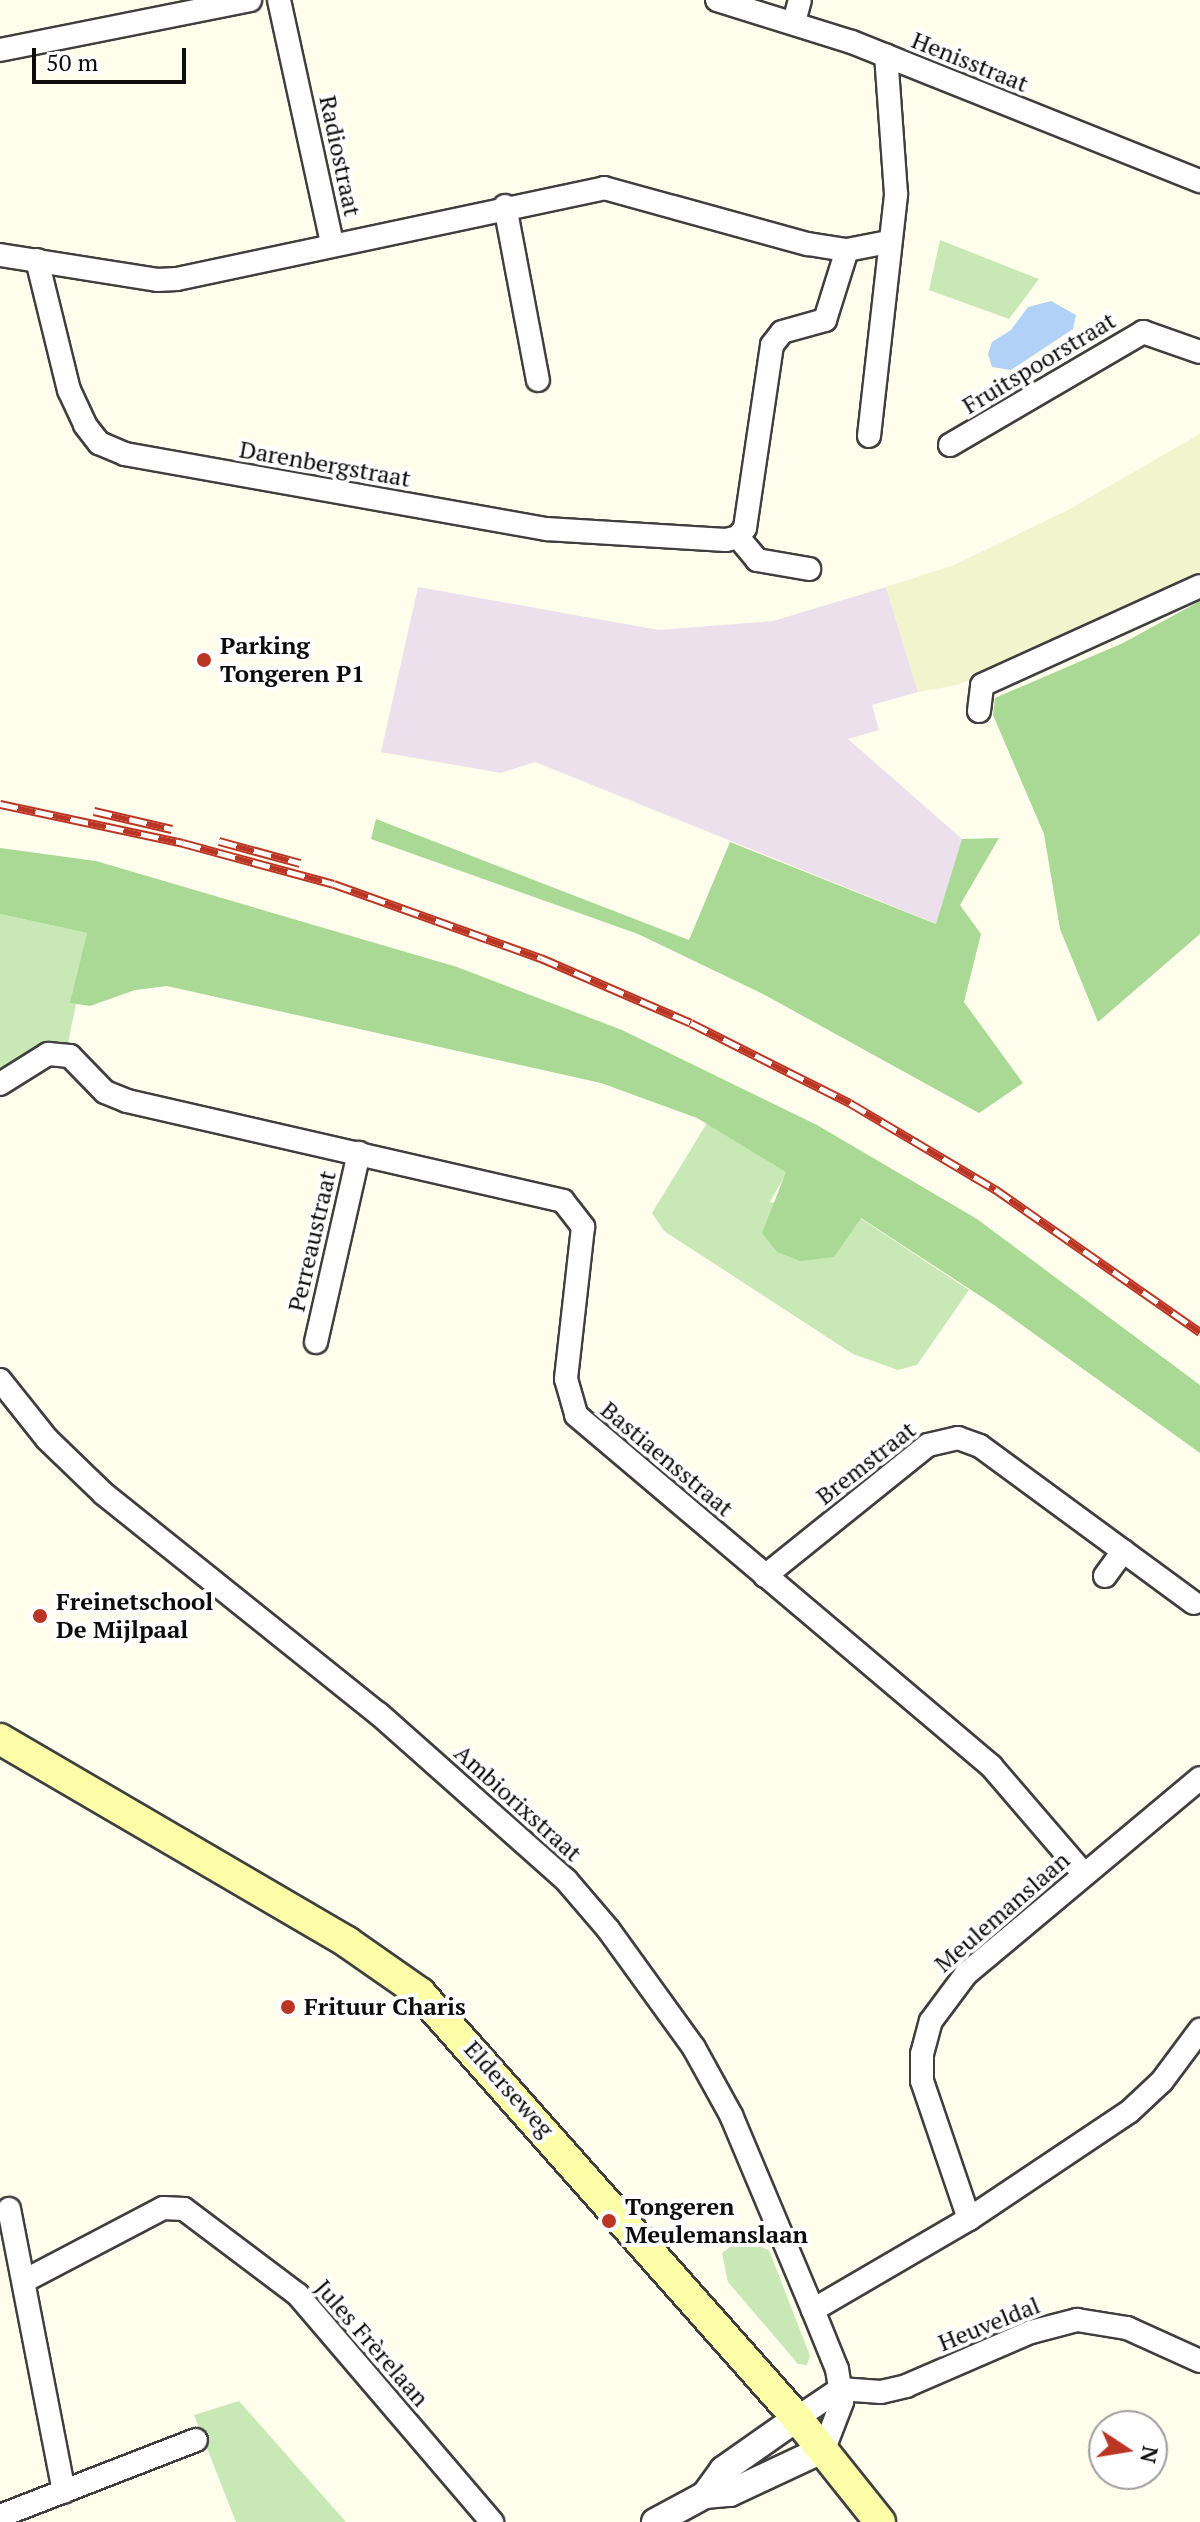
<!DOCTYPE html>
<html>
<head>
<meta charset="utf-8">
<style>
	body { margin:0 }
	#map { position:relative; width:1200px; height:2522px; overflow:hidden; background:#fffeec; font-family:"PT Serif",serif }
	div>[style] { position:absolute }
	.industrial>* { inset:0; background:#ebe0eb }
	.farmland>* { inset:0; background:#f1f4cc }
	.green>* { inset:0; background:#c8e8b6 }
	.forest>* { inset:0; background:#a9d995 }
	.water>* { inset:0; background:#b1d1f6 }
	.roads { filter:drop-shadow(2px 0 #3f3f3f) drop-shadow(-2px 0 #3f3f3f) drop-shadow(0 2px #3f3f3f) drop-shadow(0 -2px #3f3f3f) }
	.minor>* { height:22px; margin:-11px; padding:0 11px; transform-origin:11px; border-radius:11px; background:#fff }
	.tertiary>* { height:26px; margin:-13px; padding:0 13px; transform-origin:13px; border-radius:13px; background:#fff }
	.secondary>* { height:30px; margin:-15px; padding:0 15px; transform-origin:15px; border-radius:15px; background:#fbfea7 }
	.rail>* { height:9px; margin-top:-4.5px; transform-origin:0; background:repeating-linear-gradient(90deg,#fff 0 18px,#bb3525 0 36px); box-sizing:border-box; border-block:2px solid #bb3525 }
	.dots>* { width:22px; height:22px; translate:-50% -50%; box-sizing:border-box; border:4px solid #fff; border-radius:50% }
	span { translate:-50% -50%; white-space:nowrap; text-align:center; line-height:1.15; -webkit-text-stroke:8px #fff; paint-order:stroke }
	.street-label { font-size:24px; color:#0c0c0c }
	.poi-label { font-size:24px; color:#0c0c0c; font-weight:700 }
	.left { translate:0 -50%; text-align:left }
	.north { position:absolute; left:1088px; top:2410px; width:80px; height:80px; box-sizing:border-box; background:#fff; border:2px solid #9e9e9e; border-radius:50%; rotate:102deg; font-size:22px; font-weight:700; line-height:32px; text-align:center; color:#0c0c0c }
	.north::after { content:''; display:block; margin:auto; width:28px; height:36px; background:#bb3525; clip-path:polygon(50% 0,100% 100%,50% 72%,0 100%) }
	.scale { position:absolute; left:32px; top:48px; width:154px; height:36px; box-sizing:border-box; border:4px solid #0c0c0c; border-top:0; padding-left:10px; font-size:24px; line-height:28px; white-space:nowrap; color:#0c0c0c; -webkit-text-stroke:6px #fff; paint-order:stroke }
</style>
</head>
<body>
<div id="map">
	<div class="industrial">
		<i style="clip-path:polygon(418px 587px,659px 630px,773px 621px,886px 587px,918px 692px,872px 705px,879px 730px,848px 739px,962px 839px,937px 924px,535px 762px,501px 773px,381px 752px)"></i>
	</div>
	<div class="farmland">
		<i style="clip-path:polygon(1200px 434px,1200px 575px,1115px 622px,957px 685px,918px 692px,886px 587px,954px 565px,1066px 511px)"></i>
	</div>
	<div class="green">
		<i style="clip-path:polygon(940px 240px,1039px 279px,1009px 319px,929px 290px)"></i>
		<i style="clip-path:polygon(0 914px,87px 933px,71px 1002px,76px 1004px,68px 1043px,47px 1045px,0 1076px)"></i>
		<i style="clip-path:polygon(707px 1123px,787px 1172px,770px 1202px,860px 1218px,969px 1290px,917px 1365px,898px 1370px,853px 1354px,664px 1231px,652px 1213px)"></i>
		<i style="clip-path:polygon(741px 2239px,769px 2250px,810px 2356px,807px 2365px,798px 2364px,728px 2282px,722px 2253px)"></i>
		<i style="clip-path:polygon(239px 2401px,346px 2522px,236px 2522px,194px 2415px)"></i>
	</div>
	<div class="forest">
		<i style="clip-path:polygon(1200px 601px,1200px 934px,1098px 1022px,1060px 929px,1044px 834px,993px 715px,995px 698px,1123px 643px)"></i>
		<i style="clip-path:polygon(376px 819px,689px 940px,730px 842px,936px 924px,962px 839px,999px 838px,960px 905px,981px 934px,964px 1002px,1023px 1083px,979px 1113px,763px 994px,638px 934px,371px 839px)"></i>
		<i style="clip-path:polygon(0 848px,96px 861px,457px 967px,622px 1030px,817px 1125px,977px 1219px,1200px 1385px,1200px 1453px,994px 1305px,861px 1218px,834px 1257px,800px 1261px,777px 1252px,762px 1233px,786px 1172px,697px 1118px,601px 1083px,167px 986px,135px 990px,90px 1006px,70px 1003px,87px 933px,0 914px)"></i>
	</div>
	<div class="water">
		<i style="clip-path:polygon(1051px 301px,1076px 315px,1073px 329px,1011px 370px,992px 367px,988px 354px,992px 342px,1011px 330px,1028px 307px)"></i>
	</div>
	<div class="roads">
		<div class="minor">
			<i style="left:279px;top:0;width:250px;rotate:77.7deg"></i>
			<i style="left:717px;top:0;width:141px;rotate:17.3deg"></i>
			<i style="left:852px;top:42px;width:375px;rotate:21.8deg"></i>
			<i style="left:794px;top:22px;width:23px;rotate:-75deg"></i>
			<i style="left:0;top:50px;width:255px;rotate:-11.3deg"></i>
			<i style="left:505px;top:206px;width:177px;rotate:79.3deg"></i>
			<i style="left:0;top:255px;width:159px;rotate:9deg"></i>
			<i style="left:157px;top:280px;width:20px;rotate:-3deg"></i>
			<i style="left:177px;top:279px;width:437px;rotate:-12deg"></i>
			<i style="left:604px;top:188px;width:212px;rotate:15.4deg"></i>
			<i style="left:808px;top:244px;width:39px;rotate:9deg"></i>
			<i style="left:847px;top:250px;width:42px;rotate:-11deg"></i>
			<i style="left:37px;top:260px;width:134px;rotate:76.2deg"></i>
			<i style="left:69px;top:390px;width:38px;rotate:65deg"></i>
			<i style="left:85px;top:425px;width:23px;rotate:52deg"></i>
			<i style="left:99px;top:443px;width:28px;rotate:23deg"></i>
			<i style="left:125px;top:454px;width:428px;rotate:10.1deg"></i>
			<i style="left:546px;top:529px;width:180px;rotate:3.5deg"></i>
			<i style="left:726px;top:540px;width:12px;rotate:-14deg"></i>
			<i style="left:738px;top:537px;width:11px;rotate:-52deg"></i>
			<i style="left:745px;top:528px;width:185px;rotate:-81.6deg"></i>
			<i style="left:772px;top:345px;width:16px;rotate:-52deg"></i>
			<i style="left:782px;top:332px;width:45px;rotate:-15.6deg"></i>
			<i style="left:825px;top:320px;width:73px;rotate:-72.6deg"></i>
			<i style="left:869px;top:436px;width:244px;rotate:-83.6deg"></i>
			<i style="left:896px;top:194px;width:139px;rotate:-94.1deg"></i>
			<i style="left:950px;top:445px;width:224px;rotate:-30.3deg"></i>
			<i style="left:1143px;top:332px;width:60px;rotate:19.3deg"></i>
			<i style="left:738px;top:537px;width:30px;rotate:50deg"></i>
			<i style="left:757px;top:560px;width:53px;rotate:9.8deg"></i>
			<i style="left:979px;top:711px;width:26px;rotate:-83deg"></i>
			<i style="left:982px;top:685px;width:239px;rotate:-24.4deg"></i>
			<i style="left:0;top:1084px;width:57px;rotate:-32deg"></i>
			<i style="left:48px;top:1054px;width:22px;rotate:5deg"></i>
			<i style="left:70px;top:1056px;width:50px;rotate:45.8deg"></i>
			<i style="left:105px;top:1092px;width:24px;rotate:22deg"></i>
			<i style="left:127px;top:1101px;width:447px;rotate:12.9deg"></i>
			<i style="left:563px;top:1201px;width:33px;rotate:52deg"></i>
			<i style="left:583px;top:1227px;width:153px;rotate:96.4deg"></i>
			<i style="left:566px;top:1379px;width:37px;rotate:74deg"></i>
			<i style="left:576px;top:1415px;width:544px;rotate:40.22deg"></i>
			<i style="left:991px;top:1766px;width:143px;rotate:49.3deg"></i>
			<i style="left:316px;top:1342px;width:194px;rotate:-77.2deg"></i>
			<i style="left:0;top:1380px;width:75px;rotate:51.5deg"></i>
			<i style="left:47px;top:1439px;width:79px;rotate:44deg"></i>
			<i style="left:104px;top:1494px;width:352px;rotate:38.7deg"></i>
			<i style="left:379px;top:1714px;width:250px;rotate:41.6deg"></i>
			<i style="left:566px;top:1880px;width:65px;rotate:49.4deg"></i>
			<i style="left:608px;top:1929px;width:147px;rotate:54.1deg"></i>
			<i style="left:694px;top:2048px;width:77px;rotate:61.1deg"></i>
			<i style="left:731px;top:2115px;width:212px;rotate:67.2deg"></i>
			<i style="left:813px;top:2310px;width:64px;rotate:67.9deg"></i>
			<i style="left:837px;top:2369px;width:33px;rotate:81deg"></i>
			<i style="left:842px;top:2402px;width:50px;rotate:111deg"></i>
			<i style="left:765px;top:1576px;width:209px;rotate:-38.8deg"></i>
			<i style="left:928px;top:1445px;width:31px;rotate:-13deg"></i>
			<i style="left:958px;top:1438px;width:23px;rotate:20deg"></i>
			<i style="left:980px;top:1446px;width:265px;rotate:36.3deg"></i>
			<i style="left:1105px;top:1576px;width:31px;rotate:-54deg"></i>
			<i style="left:9px;top:2209px;width:288px;rotate:79deg"></i>
			<i style="left:969px;top:2219px;width:146px;rotate:-108.8deg"></i>
			<i style="left:922px;top:2081px;width:27px;rotate:-90deg"></i>
			<i style="left:922px;top:2054px;width:34px;rotate:-75deg"></i>
			<i style="left:931px;top:2021px;width:59px;rotate:-53.3deg"></i>
			<i style="left:966px;top:1974px;width:305px;rotate:-39.9deg"></i>
			<i style="left:26px;top:2280px;width:155px;rotate:-27.7deg"></i>
			<i style="left:163px;top:2208px;width:21px;rotate:3deg"></i>
			<i style="left:184px;top:2209px;width:143px;rotate:37deg"></i>
			<i style="left:298px;top:2295px;width:299px;rotate:49.5deg"></i>
			<i style="left:813px;top:2310px;width:181px;rotate:-30.3deg"></i>
			<i style="left:969px;top:2219px;width:192px;rotate:-33.8deg"></i>
			<i style="left:1129px;top:2112px;width:45px;rotate:-43.2deg"></i>
			<i style="left:1162px;top:2081px;width:64px;rotate:-53.3deg"></i>
			<i style="left:840px;top:2389px;width:41px;rotate:4.2deg"></i>
			<i style="left:881px;top:2392px;width:26px;rotate:-13deg"></i>
			<i style="left:906px;top:2386px;width:136px;rotate:-23.4deg"></i>
			<i style="left:1031px;top:2332px;width:48px;rotate:-14.6deg"></i>
			<i style="left:1077px;top:2320px;width:51px;rotate:9.1deg"></i>
			<i style="left:1127px;top:2328px;width:80px;rotate:24.3deg"></i>
			<i style="left:797px;top:2418px;width:52px;rotate:-34deg"></i>
			<i style="left:0;top:2516px;width:210px;rotate:-21.2deg"></i>
		</div>
		<div class="tertiary">
			<i style="left:705px;top:2495px;width:31px;rotate:-54deg"></i>
			<i style="left:723px;top:2470px;width:90px;rotate:-35.1deg"></i>
			<i style="left:655px;top:2522px;width:57px;rotate:-28.4deg"></i>
			<i style="left:705px;top:2495px;width:25px;rotate:-5deg"></i>
			<i style="left:730px;top:2493px;width:104px;rotate:-25.1deg"></i>
		</div>
		<div class="secondary">
			<i style="left:0;top:1739px;width:402px;rotate:30.3deg"></i>
			<i style="left:347px;top:1942px;width:89px;rotate:34.9deg"></i>
			<i style="left:420px;top:1993px;width:568px;rotate:48.43deg"></i>
			<i style="left:797px;top:2418px;width:133px;rotate:51.4deg"></i>
		</div>
	</div>
	<div class="rail">
		<i style="left:0;top:804px;width:187px;rotate:12deg"></i>
		<i style="left:183px;top:843px;width:156px;rotate:15.2deg"></i>
		<i style="left:334px;top:884px;width:220px;rotate:19.7deg"></i>
		<i style="left:541px;top:958px;width:163px;rotate:23.4deg"></i>
		<i style="left:691px;top:1023px;width:178px;rotate:26.7deg"></i>
		<i style="left:850px;top:1103px;width:169px;rotate:30.7deg"></i>
		<i style="left:995px;top:1189px;width:250px;rotate:34.9deg"></i>
		<i style="left:94px;top:811px;width:80px;rotate:13deg"></i>
		<i style="left:219px;top:841px;width:84px;rotate:15.2deg"></i>
	</div>
	<div class="dots">
		<i style="left:204px;top:660px;background:#bb3525"></i>
		<i style="left:40px;top:1616px;background:#bb3525"></i>
		<i style="left:288px;top:2007px;background:#bb3525"></i>
		<i style="left:609px;top:2221px;background:#bb3525"></i>
	</div>
	<div class="street-label">
		<span style="left:970px;top:62px;rotate:22deg">Henisstraat</span>
		<span style="left:340px;top:156px;rotate:78deg">Radiostraat</span>
		<span style="left:1039px;top:363px;rotate:-31deg">Fruitspoorstraat</span>
		<span style="left:325px;top:464px;rotate:10deg">Darenbergstraat</span>
		<span style="left:312px;top:1241px;rotate:-77deg">Perreaustraat</span>
		<span style="left:667px;top:1459px;rotate:40deg">Bastiaensstraat</span>
		<span style="left:866px;top:1463px;rotate:-38deg">Bremstraat</span>
		<span style="left:518px;top:1803px;rotate:42deg">Ambiorixstraat</span>
		<span style="left:1002px;top:1912px;rotate:-41deg">Meulemanslaan</span>
		<span style="left:509px;top:2089px;rotate:48deg">Elderseweg</span>
		<span style="left:989px;top:2324px;rotate:-22deg">Heuveldal</span>
		<span style="left:372px;top:2343px;rotate:49deg">Jules Frèrelaan</span>
	</div>
	<div class="poi-label">
		<span class="left" style="left:220px;top:660px">Parking<br>Tongeren P1</span>
		<span class="left" style="left:56px;top:1616px">Freinetschool<br>De Mijlpaal</span>
		<span class="left" style="left:304px;top:2007px">Frituur Charis</span>
		<span class="left" style="left:625px;top:2221px">Tongeren<br>Meulemanslaan</span>
	</div>
	<div class="north">N</div>
	<div class="scale">50 m</div>
</div>
</body>
</html>
